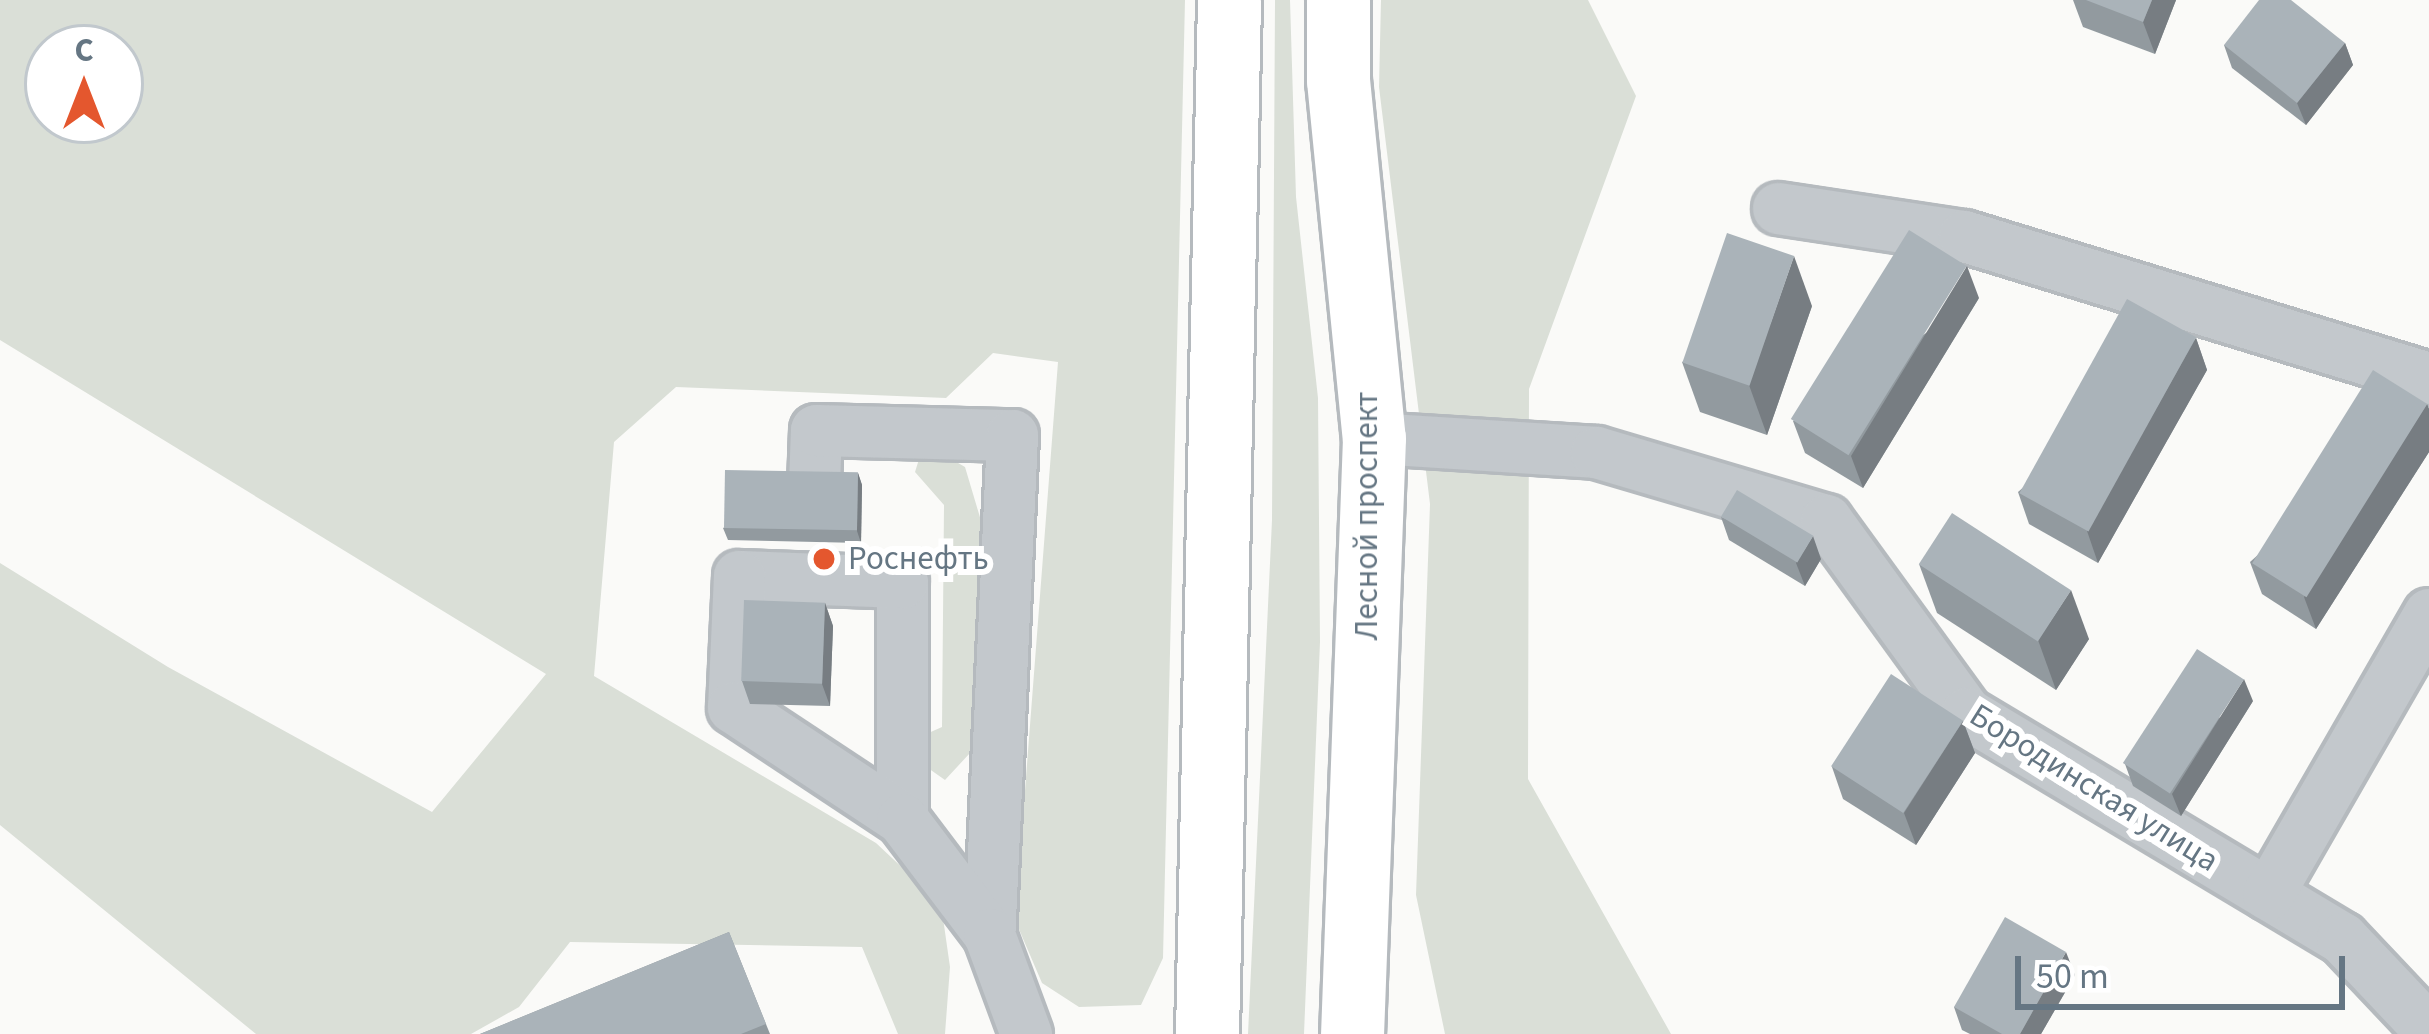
<!DOCTYPE html>
<html>
<head>
<meta charset="utf-8">
<style>
	body { margin:0 }
	#map { position:relative; width:2429px; height:1034px; overflow:hidden; background:#fafaf8; font-family:"Source Sans 3",sans-serif }
	div>[style] { position:absolute }
	.green>* { inset:0; background:#dadfd7 }
	.roads { filter:drop-shadow(3px 0 #b5babe) drop-shadow(-3px 0 #b5babe) drop-shadow(0 3px #b5babe) drop-shadow(0 -3px #b5babe) }
	.minor>* { height:51px; margin:-25.5px; padding:0 25.5px; transform-origin:25.5px; border-radius:25.5px; background:#c3c8cc }
	.major>* { height:63px; margin:-31.5px; padding:0 31.5px; transform-origin:31.5px; border-radius:31.5px; background:#fff }
	.wall>* { inset:0; background:#929a9f }
	.shaded-wall>* { inset:0; background:#777d82 }
	.building>* { inset:0; background:#aab3b9; transform-origin:0 0 }
	.dots>* { width:33px; height:33px; translate:-50% -50%; box-sizing:border-box; border:6px solid #fff; border-radius:50% }
	span { translate:-50% -50%; white-space:nowrap; text-align:center; line-height:1.15; -webkit-text-stroke:12px #fff; paint-order:stroke }
	.street-label { font-size:33px; color:#657683 }
	.poi-label { font-size:33px; color:#657683 }
	.left { translate:0 -50%; text-align:left }
	.north { position:absolute; left:24px; top:24px; width:120px; height:120px; box-sizing:border-box; background:#fff; border:3px solid #c1c8cd; border-radius:50%; rotate:0deg; font-size:33px; font-weight:700; line-height:48px; text-align:center; color:#657683 }
	.north::after { content:''; display:block; margin:auto; width:42px; height:54px; background:#e4572e; clip-path:polygon(50% 0,100% 100%,50% 72%,0 100%) }
	.scale { position:absolute; left:2015px; top:956px; width:330px; height:54px; box-sizing:border-box; border:6px solid #657683; border-top:0; padding-left:15px; font-size:36px; line-height:42px; white-space:nowrap; color:#657683; -webkit-text-stroke:9px #fff; paint-order:stroke }
</style>
</head>
<body>
<div id="map">
	<div class="green">
		<i style="clip-path:polygon(evenodd,0 0,1185px 0,1163px 958px,1141px 1005px,1079px 1007px,1042px 983px,1015px 920px,1058px 362px,993px 353px,946px 398px,676px 387px,614px 442px,594px 676px,876px 843px,941px 904px,950px 967px,945px 1034px,898px 1034px,862px 947px,570px 942px,519px 1007px,471px 1034px,256px 1034px,0 825px,0 563px,168px 667px,432px 812px,546px 674px,0 340px,0 0,48px 48px,120px 48px,120px 120px,48px 120px,48px 48px)"></i>
		<i style="clip-path:polygon(1275px 0,1290px 0,1296px 197px,1318px 398px,1320px 642px,1304px 1034px,1248px 1034px,1272px 520px)"></i>
		<i style="clip-path:polygon(1381px 0,1588px 0,1636px 96px,1529px 389px,1528px 779px,1671px 1034px,1445px 1034px,1416px 895px,1430px 504px,1379px 87px)"></i>
		<i style="clip-path:polygon(939px 452px,965px 467px,982px 524px,970px 753px,945px 780px,918px 761px,924px 735px,942px 727px,944px 505px,915px 472px,920px 456px)"></i>
	</div>
	<div class="roads">
		<div class="minor">
			<i style="left:1778px;top:208px;width:188px;rotate:8.6deg"></i>
			<i style="left:1964px;top:236px;width:486px;rotate:17deg"></i>
			<i style="left:1374px;top:438px;width:222px;rotate:3.6deg"></i>
			<i style="left:1596px;top:452px;width:240px;rotate:16.5deg"></i>
			<i style="left:1826px;top:520px;width:238px;rotate:54deg"></i>
			<i style="left:1966px;top:713px;width:438px;rotate:30.9deg"></i>
			<i style="left:2342px;top:938px;width:127px;rotate:46.6deg"></i>
			<i style="left:814px;top:484px;width:54px;rotate:-87.9deg"></i>
			<i style="left:816px;top:430px;width:196px;rotate:1.5deg"></i>
			<i style="left:1012px;top:435px;width:500px;rotate:92.6deg"></i>
			<i style="left:902px;top:819px;width:237px;rotate:-90deg"></i>
			<i style="left:902px;top:582px;width:163px;rotate:-177.9deg"></i>
			<i style="left:739px;top:576px;width:131px;rotate:92.6deg"></i>
			<i style="left:733px;top:707px;width:203px;rotate:33.5deg"></i>
			<i style="left:902px;top:819px;width:144px;rotate:52.9deg"></i>
			<i style="left:989px;top:934px;width:107px;rotate:69.7deg"></i>
			<i style="left:2268px;top:894px;width:323px;rotate:-60.1deg"></i>
		</div>
		<div class="major">
			<i style="left:1338px;top:0;width:80px;rotate:90deg"></i>
			<i style="left:1338px;top:80px;width:360px;rotate:84.3deg"></i>
			<i style="left:1374px;top:438px;width:596px;rotate:92.11deg"></i>
			<i style="left:1207px;top:1034px;width:1034px;rotate:-88.78deg"></i>
		</div>
	</div>
	<div class="wall">
		<i style="clip-path:polygon(2073px 0,2176px 0,2155px 54px,2083px 27px)"></i>
		<i style="clip-path:polygon(2345px 43px,2353px 65px,2306px 125px,2232px 68px,2224px 45px)"></i>
		<i style="clip-path:polygon(1979px 298px,1863px 488px,1805px 453px,1793px 421px)"></i>
		<i style="clip-path:polygon(1812px 306px,1767px 435px,1700px 412px,1682px 362px)"></i>
		<i style="clip-path:polygon(2196px 338px,2207px 370px,2098px 563px,2029px 524px,2018px 492px)"></i>
		<i style="clip-path:polygon(2427px 404px,2429px 409px,2429px 452px,2316px 629px,2262px 594px,2250px 562px)"></i>
		<i style="clip-path:polygon(858px 473px,862px 485px,861px 543px,728px 540px,723px 528px)"></i>
		<i style="clip-path:polygon(1721px 517px,1821px 559px,1805px 586px,1729px 540px)"></i>
		<i style="clip-path:polygon(1919px 564px,2089px 639px,2056px 690px,1937px 613px)"></i>
		<i style="clip-path:polygon(825px 603px,833px 626px,830px 706px,750px 704px,742px 681px)"></i>
		<i style="clip-path:polygon(2253px 701px,2181px 816px,2133px 786px,2125px 764px)"></i>
		<i style="clip-path:polygon(1963px 721px,1975px 753px,1916px 845px,1843px 799px,1832px 767px)"></i>
		<i style="clip-path:polygon(729px 932px,770px 1034px,480px 1034px)"></i>
		<i style="clip-path:polygon(2075px 975px,2041px 1034px,1970px 1034px,1962px 1030px,1954px 1007px)"></i>
	</div>
	<div class="shaded-wall">
		<i style="clip-path:polygon(2152px 0,2176px 0,2155px 54px,2143px 22px)"></i>
		<i style="clip-path:polygon(2345px 43px,2353px 65px,2306px 125px,2297px 103px)"></i>
		<i style="clip-path:polygon(1794px 256px,1812px 306px,1767px 435px,1749px 385px)"></i>
		<i style="clip-path:polygon(1967px 266px,1979px 298px,1863px 488px,1851px 456px)"></i>
		<i style="clip-path:polygon(2196px 338px,2207px 370px,2098px 563px,2087px 531px)"></i>
		<i style="clip-path:polygon(2427px 404px,2429px 409px,2429px 452px,2316px 629px,2304px 597px)"></i>
		<i style="clip-path:polygon(858px 473px,862px 485px,861px 543px,857px 531px)"></i>
		<i style="clip-path:polygon(1813px 536px,1821px 559px,1805px 586px,1796px 563px)"></i>
		<i style="clip-path:polygon(2071px 590px,2089px 639px,2056px 690px,2038px 640px)"></i>
		<i style="clip-path:polygon(825px 603px,833px 626px,830px 706px,822px 684px)"></i>
		<i style="clip-path:polygon(2244px 679px,2253px 701px,2181px 816px,2172px 794px)"></i>
		<i style="clip-path:polygon(1963px 721px,1975px 753px,1916px 845px,1904px 813px)"></i>
		<i style="clip-path:polygon(2066px 952px,2075px 975px,2041px 1034px,2020px 1034px)"></i>
	</div>
	<div class="building">
		<i style="clip-path:polygon(2086px 0,2152px 0,2143px 22px)"></i>
		<i style="clip-path:polygon(2259px 0,2291px 0,2345px 43px,2297px 103px,2224px 45px)"></i>
		<i style="left:1909px;top:230px;width:68px;height:223px;rotate:32deg"></i>
		<i style="left:1727px;top:233px;width:71px;height:137px;rotate:19deg"></i>
		<i style="left:2127px;top:299px;width:79px;height:222px;rotate:29deg"></i>
		<i style="left:2373px;top:370px;width:64px;height:228px;rotate:32deg"></i>
		<i style="left:725px;top:470px;width:133px;height:58px;rotate:1deg"></i>
		<i style="left:1737px;top:490px;width:89px;height:31px;rotate:31deg"></i>
		<i style="left:1952px;top:513px;width:142px;height:61px;rotate:33deg"></i>
		<i style="left:744px;top:600px;width:81px;height:81px;rotate:2deg"></i>
		<i style="left:2197px;top:649px;width:56px;height:136px;rotate:33deg"></i>
		<i style="left:1891px;top:674px;width:86px;height:110px;rotate:33deg"></i>
		<i style="clip-path:polygon(2005px 917px,2066px 952px,2020px 1034px,2002px 1034px,1954px 1007px)"></i>
		<i style="clip-path:polygon(729px 932px,766px 1024px,741px 1034px,480px 1034px)"></i>
	</div>
	<div class="dots">
		<i style="left:824px;top:559px;background:#e4572e"></i>
	</div>
	<div class="street-label">
		<span style="left:1367px;top:516px;rotate:-90deg">Лесной проспект</span>
		<span style="left:2094px;top:788px;rotate:32deg">Бородинская улица</span>
	</div>
	<div class="poi-label">
		<span class="left" style="left:848px;top:559px">Роснефть</span>
	</div>
	<div class="north">С</div>
	<div class="scale">50 m</div>
</div>
</body>
</html>
